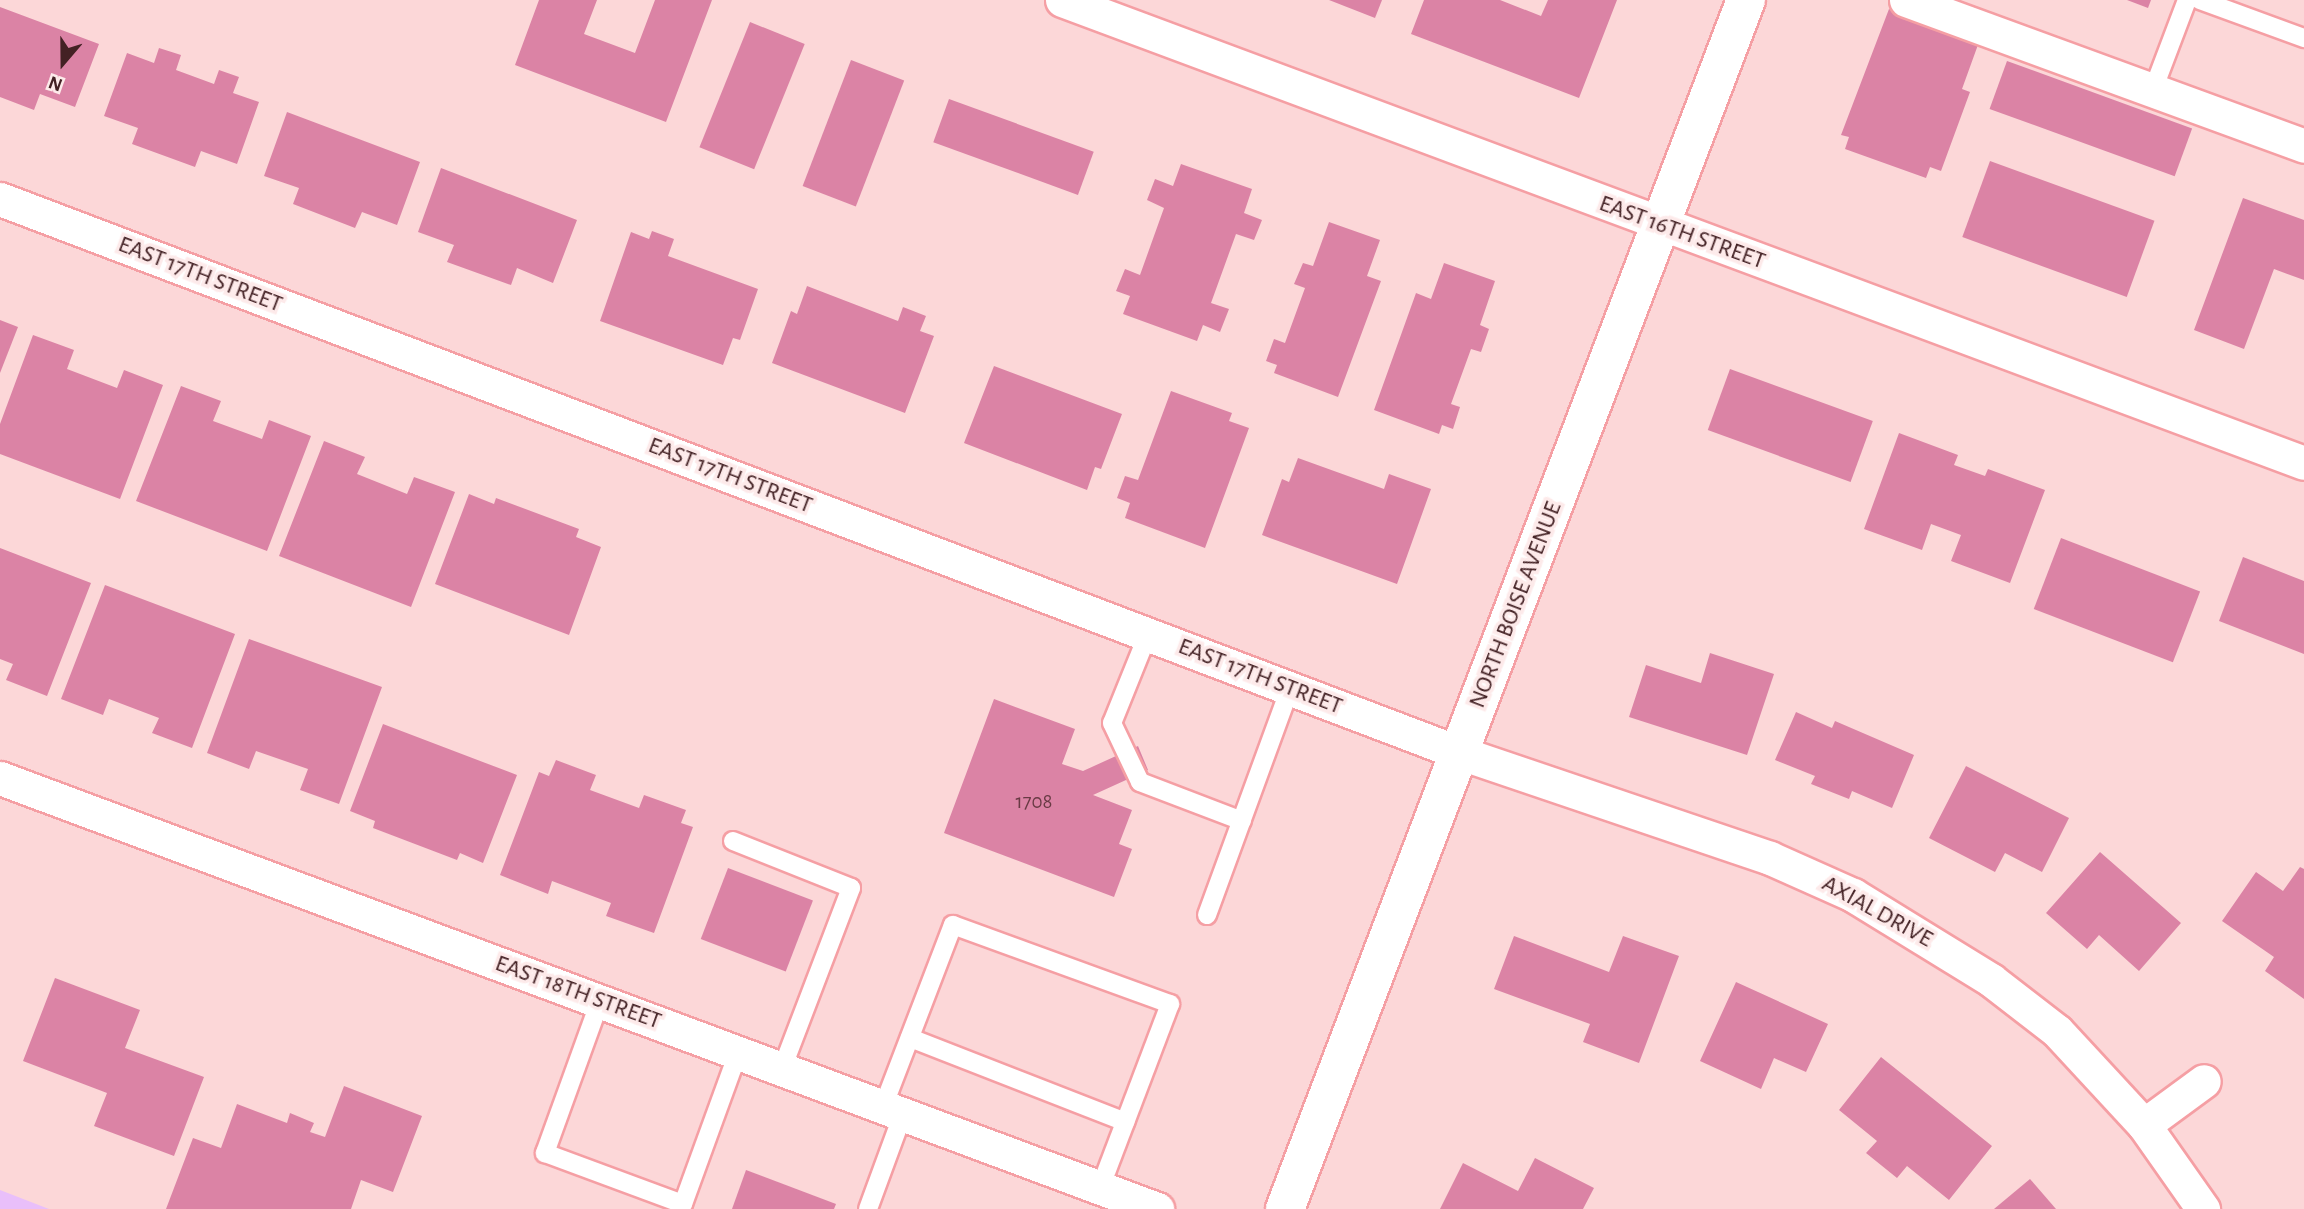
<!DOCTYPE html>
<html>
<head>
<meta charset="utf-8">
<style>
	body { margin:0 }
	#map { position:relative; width:2304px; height:1209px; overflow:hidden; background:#fcd7d8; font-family:"Alegreya Sans",sans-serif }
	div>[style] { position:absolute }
	.green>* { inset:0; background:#e9bffa }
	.building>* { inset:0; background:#db83a5; transform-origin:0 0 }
	.roads { filter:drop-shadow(2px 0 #f59fa4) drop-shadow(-2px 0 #f59fa4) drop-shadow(0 2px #f59fa4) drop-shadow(0 -2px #f59fa4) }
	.lane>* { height:18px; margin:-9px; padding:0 9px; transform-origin:9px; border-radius:9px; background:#fff }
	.street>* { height:33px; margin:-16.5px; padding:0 16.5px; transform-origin:16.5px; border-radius:16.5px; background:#fff }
	.secondary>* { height:38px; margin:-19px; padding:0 19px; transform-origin:19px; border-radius:19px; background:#fff }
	span { translate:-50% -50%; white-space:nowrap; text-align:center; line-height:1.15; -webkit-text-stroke:7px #fdeaea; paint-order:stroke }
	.number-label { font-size:21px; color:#693a44 }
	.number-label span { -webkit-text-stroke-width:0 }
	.street-label { font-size:24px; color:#432124 }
	.north { position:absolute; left:28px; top:28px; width:70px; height:70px; -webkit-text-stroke:5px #fdeaea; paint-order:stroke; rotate:200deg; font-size:19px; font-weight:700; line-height:28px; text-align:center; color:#432124 }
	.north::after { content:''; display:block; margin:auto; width:24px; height:32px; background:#432124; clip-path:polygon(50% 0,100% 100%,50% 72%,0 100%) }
</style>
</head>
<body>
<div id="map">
	<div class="green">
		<i style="clip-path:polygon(0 1190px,49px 1209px,0 1209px)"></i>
	</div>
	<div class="building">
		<i style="clip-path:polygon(539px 0,597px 0,584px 34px,635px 53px,655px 0,712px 0,666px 122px,515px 65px)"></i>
		<i style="clip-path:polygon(1329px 0,1382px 0,1375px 18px)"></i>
		<i style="clip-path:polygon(1424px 0,1500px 0,1541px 16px,1548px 0,1617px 0,1579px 98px,1411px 34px)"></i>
		<i style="clip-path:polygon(2127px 0,2151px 0,2148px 8px)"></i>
		<i style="clip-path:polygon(0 7px,99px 44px,75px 107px,40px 94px,34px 110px,0 97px)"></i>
		<i style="clip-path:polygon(1889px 9px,1979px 42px,1962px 89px,1970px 92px,1941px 171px,1930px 167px,1926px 178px,1845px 149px,1849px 137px,1841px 135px)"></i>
		<i style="left:750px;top:22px;width:59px;height:135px;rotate:22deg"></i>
		<i style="clip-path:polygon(159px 48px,181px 55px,176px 70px,214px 84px,219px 70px,239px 77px,233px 93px,259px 102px,237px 164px,201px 151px,195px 167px,132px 144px,138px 128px,104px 116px,127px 53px,154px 63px)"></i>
		<i style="left:851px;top:60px;width:57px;height:135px;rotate:21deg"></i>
		<i style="left:2007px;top:61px;width:197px;height:51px;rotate:20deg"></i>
		<i style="left:949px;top:99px;width:154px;height:46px;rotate:20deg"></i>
		<i style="clip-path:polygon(287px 112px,420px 162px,397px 225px,362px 212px,355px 228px,293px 204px,299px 188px,264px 176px)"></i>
		<i style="left:1990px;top:161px;width:175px;height:81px;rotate:20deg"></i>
		<i style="clip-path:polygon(1181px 164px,1252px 189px,1244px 213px,1262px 220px,1254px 240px,1236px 234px,1211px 303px,1229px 309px,1220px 332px,1203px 325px,1197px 341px,1123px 314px,1130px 296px,1116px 291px,1125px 269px,1140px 275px,1164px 208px,1147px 200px,1155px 179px,1173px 186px)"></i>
		<i style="clip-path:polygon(441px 168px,577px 220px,553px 283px,517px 268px,511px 285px,447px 262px,454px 245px,418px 232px)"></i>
		<i style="clip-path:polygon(2243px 198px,2304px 220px,2304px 280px,2274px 269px,2244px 349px,2194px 330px)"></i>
		<i style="clip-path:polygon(1329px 222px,1380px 240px,1367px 276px,1381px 281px,1338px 397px,1274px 373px,1277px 365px,1266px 361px,1274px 339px,1285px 343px,1305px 288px,1294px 284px,1303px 263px,1313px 266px)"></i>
		<i style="clip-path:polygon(652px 231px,674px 239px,668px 256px,758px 289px,740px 340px,733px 338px,723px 365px,600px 321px,631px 232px,649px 239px)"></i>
		<i style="clip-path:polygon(1444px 263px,1495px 281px,1480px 325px,1489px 329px,1481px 352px,1471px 349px,1451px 404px,1460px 407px,1453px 429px,1442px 425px,1439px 434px,1374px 410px,1416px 293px,1431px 299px)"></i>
		<i style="clip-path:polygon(807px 286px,898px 321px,903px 307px,926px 316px,920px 331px,934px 336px,905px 413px,772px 363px,791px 311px,797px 314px)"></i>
		<i style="clip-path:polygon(0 320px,18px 327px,0 373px)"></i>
		<i style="clip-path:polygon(33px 335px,74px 350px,67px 369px,117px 388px,124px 370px,163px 385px,120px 499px,0 454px,0 424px)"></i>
		<i style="clip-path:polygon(994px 366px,1122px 414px,1101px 469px,1095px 467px,1087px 490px,964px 443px)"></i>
		<i style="left:1730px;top:369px;width:152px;height:65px;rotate:20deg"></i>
		<i style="clip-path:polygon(181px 386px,221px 401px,213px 421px,262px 439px,269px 420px,311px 436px,267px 551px,136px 501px)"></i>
		<i style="clip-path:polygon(1171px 391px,1232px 413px,1229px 421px,1249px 428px,1205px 548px,1125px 518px,1130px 503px,1117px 498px,1125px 476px,1138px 480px)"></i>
		<i style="clip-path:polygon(1899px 433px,1958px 455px,1954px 465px,1985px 476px,1988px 469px,2045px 490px,2010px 583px,1951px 561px,1961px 535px,1931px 524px,1922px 550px,1864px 529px)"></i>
		<i style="clip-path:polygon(324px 441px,365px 457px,357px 474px,407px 494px,414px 477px,455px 492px,411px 607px,279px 556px)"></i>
		<i style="clip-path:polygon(1298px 458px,1384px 489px,1389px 474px,1431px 489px,1397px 584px,1262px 535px,1282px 479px,1289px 482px)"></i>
		<i style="clip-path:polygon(469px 494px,494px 504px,496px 498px,579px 529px,576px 537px,601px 547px,569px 635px,435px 584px)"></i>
		<i style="left:2061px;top:538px;width:149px;height:76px;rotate:21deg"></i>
		<i style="clip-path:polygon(0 548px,91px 583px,47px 696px,6px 680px,13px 664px,0 659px)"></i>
		<i style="clip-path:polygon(2243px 557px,2304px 581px,2304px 654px,2219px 621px)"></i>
		<i style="clip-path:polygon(105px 585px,235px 634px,192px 748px,152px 733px,159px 718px,109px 699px,103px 715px,61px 699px)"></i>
		<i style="clip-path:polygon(249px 639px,382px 687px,339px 804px,300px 790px,308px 769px,256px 751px,249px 769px,207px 753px)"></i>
		<i style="clip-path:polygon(1710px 653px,1774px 674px,1747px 755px,1629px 717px,1646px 665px,1701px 683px)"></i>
		<i style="clip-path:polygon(994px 699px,1075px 729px,1062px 764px,1083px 771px,1138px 746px,1148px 770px,1093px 795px,1132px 810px,1119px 844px,1132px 849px,1114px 897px,944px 833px)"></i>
		<i style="clip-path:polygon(1796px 712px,1832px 728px,1835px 721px,1914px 755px,1892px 808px,1852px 791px,1849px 799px,1811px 784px,1815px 776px,1775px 760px)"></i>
		<i style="clip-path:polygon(383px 724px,517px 775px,483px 863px,460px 853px,457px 860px,373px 828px,375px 821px,350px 811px)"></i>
		<i style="clip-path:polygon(556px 760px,596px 775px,590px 790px,639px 808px,644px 795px,686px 810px,681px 823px,693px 827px,654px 933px,606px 916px,611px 903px,552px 881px,548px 894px,500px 875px,539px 772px,549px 776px)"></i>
		<i style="clip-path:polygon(1966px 766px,2069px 818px,2042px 872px,2005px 853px,1995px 872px,1929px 838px)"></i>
		<i style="clip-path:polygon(2100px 852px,2181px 923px,2139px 971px,2099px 935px,2087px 949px,2046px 913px)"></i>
		<i style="clip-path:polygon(2300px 867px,2304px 869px,2304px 999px,2265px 971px,2274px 957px,2222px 921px,2256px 872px,2283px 891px)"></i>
		<i style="left:728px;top:868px;width:91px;height:76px;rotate:21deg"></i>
		<i style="clip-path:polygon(1514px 936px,1609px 972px,1623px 936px,1679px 956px,1639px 1063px,1583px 1042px,1590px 1024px,1494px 989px)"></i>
		<i style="clip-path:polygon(55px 978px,140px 1010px,125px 1048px,204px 1077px,174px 1156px,94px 1126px,107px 1093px,23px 1061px)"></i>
		<i style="clip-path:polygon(1736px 982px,1828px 1024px,1806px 1072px,1774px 1058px,1761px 1089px,1700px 1061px)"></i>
		<i style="clip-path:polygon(1881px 1057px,1992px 1146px,1949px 1200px,1907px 1166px,1897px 1178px,1866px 1153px,1877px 1141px,1839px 1110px)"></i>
		<i style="clip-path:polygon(344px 1086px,422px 1116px,393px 1192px,361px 1180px,351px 1209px,166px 1209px,193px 1138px,221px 1148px,237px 1104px,287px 1123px,290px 1113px,314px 1123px,310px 1132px,325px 1137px)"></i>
		<i style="clip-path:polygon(1535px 1158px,1594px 1188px,1583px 1209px,1440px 1209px,1463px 1163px,1518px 1191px)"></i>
		<i style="clip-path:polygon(746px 1170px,836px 1204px,834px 1209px,732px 1209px)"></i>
		<i style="clip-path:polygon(2030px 1179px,2056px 1209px,1994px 1209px)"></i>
	</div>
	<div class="roads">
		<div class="lane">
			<i style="left:2200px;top:0;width:111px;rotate:20.1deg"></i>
			<i style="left:2153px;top:90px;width:96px;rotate:-69.3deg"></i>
			<i style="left:1148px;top:634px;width:96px;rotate:112deg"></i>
			<i style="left:1112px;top:723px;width:65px;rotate:64.6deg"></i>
			<i style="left:1140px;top:782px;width:109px;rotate:20.9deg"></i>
			<i style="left:733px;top:841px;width:127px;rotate:21.7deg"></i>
			<i style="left:851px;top:888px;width:194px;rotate:110.9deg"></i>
			<i style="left:1207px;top:915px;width:242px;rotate:-69.9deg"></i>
			<i style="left:600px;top:1001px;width:162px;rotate:109.9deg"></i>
			<i style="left:545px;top:1153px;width:147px;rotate:20.3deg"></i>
			<i style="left:683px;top:1204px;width:161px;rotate:-70deg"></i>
			<i style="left:910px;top:1038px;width:231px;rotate:21.3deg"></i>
			<i style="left:883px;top:1107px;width:195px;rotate:-69deg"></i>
			<i style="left:953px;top:925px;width:231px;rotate:20deg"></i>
			<i style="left:1170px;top:1004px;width:197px;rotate:110.8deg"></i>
			<i style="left:868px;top:1209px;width:101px;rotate:-69.8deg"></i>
		</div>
		<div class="street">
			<i style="left:1062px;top:0;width:1325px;rotate:20.44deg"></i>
			<i style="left:1906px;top:0;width:424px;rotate:20.1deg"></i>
			<i style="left:0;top:199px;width:1562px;rotate:20.78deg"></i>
			<i style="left:1460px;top:753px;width:327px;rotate:18.7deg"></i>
			<i style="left:1770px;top:858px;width:91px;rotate:24deg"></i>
			<i style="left:1853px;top:895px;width:162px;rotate:31.6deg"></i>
			<i style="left:1991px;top:980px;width:83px;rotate:37.7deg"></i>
			<i style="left:2057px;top:1031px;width:128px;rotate:47.2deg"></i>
			<i style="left:2144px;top:1125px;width:103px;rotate:54.9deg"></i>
			<i style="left:0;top:778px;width:1235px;rotate:20.43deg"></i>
			<i style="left:2144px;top:1125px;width:74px;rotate:-36.3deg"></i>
		</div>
		<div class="secondary">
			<i style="left:1285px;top:1209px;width:1294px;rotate:-69.13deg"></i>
		</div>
	</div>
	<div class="number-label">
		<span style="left:1034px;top:802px">1708</span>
	</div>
	<div class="street-label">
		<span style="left:1682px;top:233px;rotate:20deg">EAST 16TH STREET</span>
		<span style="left:200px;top:275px;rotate:21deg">EAST 17TH STREET</span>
		<span style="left:730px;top:476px;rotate:21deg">EAST 17TH STREET</span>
		<span style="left:1516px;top:605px;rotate:-69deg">NORTH BOISE AVENUE</span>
		<span style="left:1260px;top:677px;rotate:21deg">EAST 17TH STREET</span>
		<span style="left:1877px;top:912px;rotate:29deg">AXIAL DRIVE</span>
		<span style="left:578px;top:993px;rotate:20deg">EAST 18TH STREET</span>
	</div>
	<div class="north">N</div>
</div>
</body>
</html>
